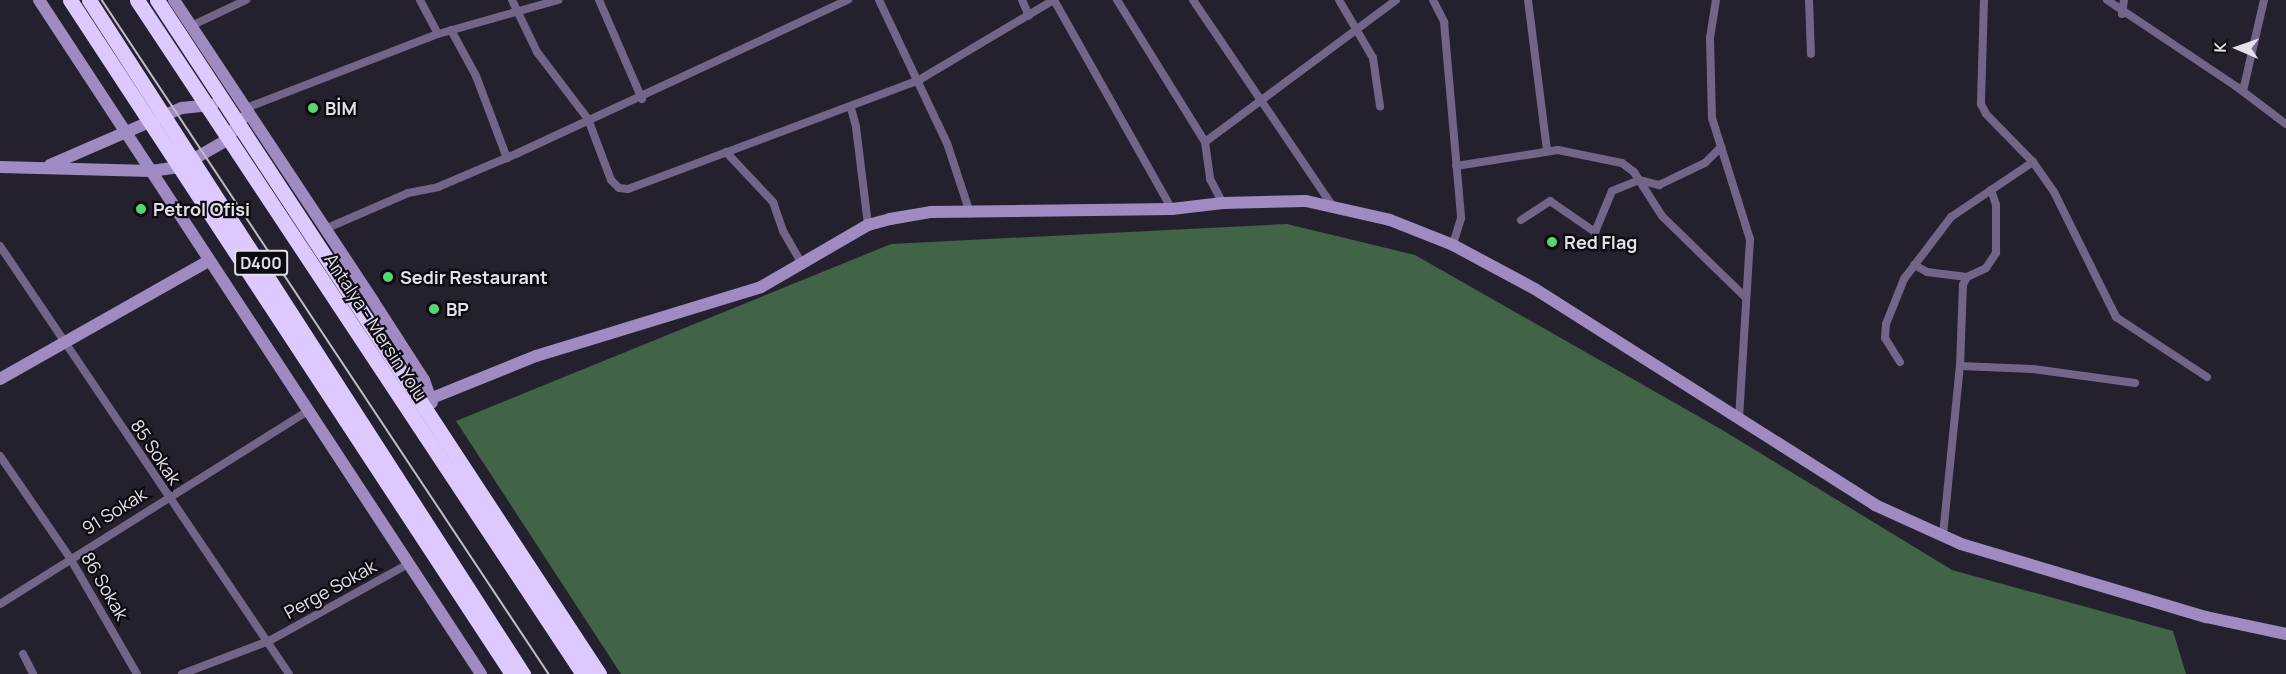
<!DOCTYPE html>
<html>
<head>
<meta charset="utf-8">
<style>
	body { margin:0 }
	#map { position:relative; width:2286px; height:674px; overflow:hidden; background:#25202d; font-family:Manrope,sans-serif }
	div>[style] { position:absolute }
	.forest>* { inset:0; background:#406445 }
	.street>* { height:8px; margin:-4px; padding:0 4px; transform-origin:4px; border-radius:4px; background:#726588 }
	.secondary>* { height:12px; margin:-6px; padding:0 6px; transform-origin:6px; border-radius:6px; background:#a08ac2 }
	.highway>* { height:15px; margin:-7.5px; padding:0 7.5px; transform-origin:7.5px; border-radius:7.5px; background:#ddc9fe }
	.tram>* { height:1.5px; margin:-0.75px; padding:0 0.75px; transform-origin:0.75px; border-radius:0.75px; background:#c0bcc6 }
	.dots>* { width:16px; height:16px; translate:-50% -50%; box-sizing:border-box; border:3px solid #0d0b11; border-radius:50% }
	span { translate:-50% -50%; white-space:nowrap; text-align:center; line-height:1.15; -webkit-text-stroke:4.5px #0d0b11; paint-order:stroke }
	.shield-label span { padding:2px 4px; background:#0d0b11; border:2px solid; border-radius:4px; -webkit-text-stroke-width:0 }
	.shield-label { font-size:16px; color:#e3e0e9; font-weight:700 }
	.poi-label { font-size:18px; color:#e3e0e9; font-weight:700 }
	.left { translate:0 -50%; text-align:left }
	.street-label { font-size:18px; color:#e3e0e9 }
	.north { position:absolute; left:2208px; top:18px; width:60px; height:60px; -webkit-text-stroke:4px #0d0b11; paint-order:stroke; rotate:272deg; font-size:16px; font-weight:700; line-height:24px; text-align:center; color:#e3e0e9 }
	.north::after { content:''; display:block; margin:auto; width:21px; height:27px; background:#e3e0e9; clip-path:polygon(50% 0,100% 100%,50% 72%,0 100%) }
</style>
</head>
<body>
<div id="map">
	<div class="forest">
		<i style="clip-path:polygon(1287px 224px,1415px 255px,1724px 431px,1952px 570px,2173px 631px,2186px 674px,621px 674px,456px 421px,891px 244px)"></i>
	</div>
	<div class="street">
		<i style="left:420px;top:0;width:38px;rotate:62deg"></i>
		<i style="left:512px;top:0;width:58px;rotate:64.3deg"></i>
		<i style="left:537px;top:52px;width:84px;rotate:52.7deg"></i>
		<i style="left:588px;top:119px;width:65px;rotate:69.3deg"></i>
		<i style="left:611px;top:180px;width:11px;rotate:45deg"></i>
		<i style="left:619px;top:188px;width:9px;rotate:6deg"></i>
		<i style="left:628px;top:189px;width:311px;rotate:-20.5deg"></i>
		<i style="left:919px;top:80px;width:157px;rotate:-30.7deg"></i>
		<i style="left:599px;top:0;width:108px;rotate:66.5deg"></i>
		<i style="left:879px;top:0;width:158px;rotate:64.6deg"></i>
		<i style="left:947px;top:143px;width:74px;rotate:71.8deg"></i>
		<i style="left:1022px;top:0;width:17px;rotate:66deg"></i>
		<i style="left:1054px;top:0;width:240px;rotate:60.6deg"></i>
		<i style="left:1117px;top:0;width:167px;rotate:58.2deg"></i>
		<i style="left:1205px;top:142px;width:37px;rotate:82deg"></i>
		<i style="left:1210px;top:179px;width:27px;rotate:62deg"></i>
		<i style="left:1193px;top:0;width:248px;rotate:55.9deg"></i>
		<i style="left:1339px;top:0;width:67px;rotate:59.6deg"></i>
		<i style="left:1373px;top:58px;width:49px;rotate:81.7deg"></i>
		<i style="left:1433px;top:0;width:25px;rotate:63deg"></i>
		<i style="left:1444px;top:22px;width:197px;rotate:85deg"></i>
		<i style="left:1461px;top:218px;width:28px;rotate:107deg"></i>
		<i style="left:1528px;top:0;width:152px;rotate:82.8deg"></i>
		<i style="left:1716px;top:0;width:38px;rotate:99deg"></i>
		<i style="left:1710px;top:38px;width:80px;rotate:88.6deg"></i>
		<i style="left:1712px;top:118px;width:127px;rotate:72.6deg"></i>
		<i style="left:1750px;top:239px;width:179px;rotate:93.5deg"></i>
		<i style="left:1809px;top:0;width:54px;rotate:87.9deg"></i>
		<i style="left:1984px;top:0;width:104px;rotate:91.7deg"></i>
		<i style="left:1981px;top:104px;width:11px;rotate:63deg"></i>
		<i style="left:1986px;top:114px;width:67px;rotate:45.6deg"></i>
		<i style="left:2033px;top:162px;width:37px;rotate:55deg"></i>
		<i style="left:2054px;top:192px;width:140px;rotate:63.6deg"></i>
		<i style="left:2116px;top:317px;width:109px;rotate:33.4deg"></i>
		<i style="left:2107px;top:0;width:156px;rotate:33.8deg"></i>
		<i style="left:2237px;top:87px;width:61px;rotate:37.1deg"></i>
		<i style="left:2122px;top:14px;width:14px;rotate:-82deg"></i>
		<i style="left:191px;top:26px;width:61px;rotate:-25.3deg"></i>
		<i style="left:451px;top:30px;width:52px;rotate:61.5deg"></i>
		<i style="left:476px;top:76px;width:88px;rotate:69.3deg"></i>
		<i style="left:2243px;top:91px;width:93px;rotate:-77deg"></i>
		<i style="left:246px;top:108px;width:206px;rotate:-21.1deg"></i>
		<i style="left:438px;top:34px;width:125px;rotate:-15.8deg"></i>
		<i style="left:851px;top:108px;width:20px;rotate:75deg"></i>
		<i style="left:856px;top:127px;width:99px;rotate:83deg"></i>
		<i style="left:1205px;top:142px;width:238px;rotate:-36.6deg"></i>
		<i style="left:726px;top:152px;width:69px;rotate:46.8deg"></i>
		<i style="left:773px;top:202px;width:31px;rotate:71deg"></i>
		<i style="left:783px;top:231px;width:39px;rotate:60deg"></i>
		<i style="left:1456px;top:166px;width:103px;rotate:-8.9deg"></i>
		<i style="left:1558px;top:150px;width:65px;rotate:11.5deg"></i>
		<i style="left:1622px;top:163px;width:15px;rotate:37deg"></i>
		<i style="left:1634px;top:172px;width:52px;rotate:57.5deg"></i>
		<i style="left:1662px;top:216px;width:117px;rotate:44.3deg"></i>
		<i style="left:1521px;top:220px;width:35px;rotate:-33deg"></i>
		<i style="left:1550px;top:201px;width:55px;rotate:34.6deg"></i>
		<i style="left:1595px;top:232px;width:44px;rotate:-67.5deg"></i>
		<i style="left:1612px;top:191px;width:29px;rotate:-22deg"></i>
		<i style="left:1639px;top:180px;width:21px;rotate:14deg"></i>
		<i style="left:1659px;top:185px;width:51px;rotate:-25.6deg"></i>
		<i style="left:1705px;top:163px;width:23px;rotate:-45deg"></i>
		<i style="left:325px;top:229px;width:90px;rotate:-23.4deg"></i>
		<i style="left:408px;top:193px;width:31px;rotate:-11deg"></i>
		<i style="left:438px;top:187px;width:87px;rotate:-23deg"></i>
		<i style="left:518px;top:153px;width:364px;rotate:-24.9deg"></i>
		<i style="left:0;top:246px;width:516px;rotate:55.97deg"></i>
		<i style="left:1914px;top:265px;width:15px;rotate:28deg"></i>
		<i style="left:1927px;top:272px;width:40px;rotate:7.1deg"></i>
		<i style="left:1900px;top:362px;width:28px;rotate:-122deg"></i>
		<i style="left:1885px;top:338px;width:14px;rotate:-86deg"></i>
		<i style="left:1886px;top:324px;width:48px;rotate:-68.2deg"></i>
		<i style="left:1904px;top:279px;width:78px;rotate:-52.8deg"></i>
		<i style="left:1951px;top:217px;width:99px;rotate:-33.9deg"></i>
		<i style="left:1960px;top:366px;width:73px;rotate:2.4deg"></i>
		<i style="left:2033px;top:369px;width:103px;rotate:7.8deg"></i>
		<i style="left:0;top:456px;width:124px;rotate:55.5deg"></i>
		<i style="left:70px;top:558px;width:134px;rotate:60deg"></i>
		<i style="left:1943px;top:535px;width:170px;rotate:-84.3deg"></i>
		<i style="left:1960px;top:366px;width:81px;rotate:-87.9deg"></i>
		<i style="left:1963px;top:285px;width:9px;rotate:-63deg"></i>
		<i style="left:1967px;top:277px;width:21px;rotate:-25deg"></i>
		<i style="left:1986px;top:268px;width:18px;rotate:-56deg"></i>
		<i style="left:1996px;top:253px;width:48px;rotate:-90deg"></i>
		<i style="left:1996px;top:205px;width:16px;rotate:-108deg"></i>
		<i style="left:0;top:604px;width:363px;rotate:-32.1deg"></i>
		<i style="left:23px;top:654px;width:22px;rotate:63deg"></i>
		<i style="left:182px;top:674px;width:93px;rotate:-20.8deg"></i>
		<i style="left:269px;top:641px;width:157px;rotate:-29deg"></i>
	</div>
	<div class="secondary">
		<i style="left:39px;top:0;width:806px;rotate:56.74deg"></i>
		<i style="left:174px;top:0;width:361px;rotate:56.5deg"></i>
		<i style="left:373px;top:301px;width:94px;rotate:57.2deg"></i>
		<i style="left:424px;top:380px;width:24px;rotate:71deg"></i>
		<i style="left:50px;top:165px;width:144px;rotate:-23.4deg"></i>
		<i style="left:182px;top:108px;width:31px;rotate:-6deg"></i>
		<i style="left:0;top:167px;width:151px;rotate:1.5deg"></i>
		<i style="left:151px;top:171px;width:29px;rotate:-8deg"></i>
		<i style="left:180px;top:167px;width:52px;rotate:-30deg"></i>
		<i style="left:225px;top:141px;width:29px;rotate:-52deg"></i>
		<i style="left:0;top:379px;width:238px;rotate:-29.5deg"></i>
		<i style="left:432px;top:398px;width:112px;rotate:-22deg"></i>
		<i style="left:536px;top:356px;width:235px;rotate:-17deg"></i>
		<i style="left:761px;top:287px;width:124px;rotate:-30.1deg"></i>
		<i style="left:868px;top:225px;width:23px;rotate:-15deg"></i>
		<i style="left:890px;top:219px;width:42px;rotate:-9.7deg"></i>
		<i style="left:931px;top:212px;width:241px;rotate:-0.7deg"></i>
		<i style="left:1172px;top:209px;width:51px;rotate:-6.7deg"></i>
		<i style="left:1223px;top:203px;width:83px;rotate:-1.4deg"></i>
		<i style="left:1306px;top:201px;width:86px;rotate:12.7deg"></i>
		<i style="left:1390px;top:220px;width:68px;rotate:21.6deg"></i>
		<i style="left:1453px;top:245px;width:93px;rotate:28.2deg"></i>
		<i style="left:1535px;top:289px;width:403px;rotate:32.4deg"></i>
		<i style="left:1875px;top:505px;width:94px;rotate:24.4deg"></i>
		<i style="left:1961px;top:544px;width:256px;rotate:16.6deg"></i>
		<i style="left:2206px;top:617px;width:82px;rotate:12deg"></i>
	</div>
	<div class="highway">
		<i style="left:70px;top:0;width:806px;rotate:56.74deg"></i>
		<i style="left:89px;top:0;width:802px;rotate:57.22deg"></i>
		<i style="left:137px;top:0;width:808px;rotate:56.51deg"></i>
		<i style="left:157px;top:0;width:806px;rotate:56.74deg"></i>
	</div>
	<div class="tram">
		<i style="left:102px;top:0;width:809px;rotate:56.45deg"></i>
	</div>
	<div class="dots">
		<i style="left:313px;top:108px;background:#56d671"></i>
		<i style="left:141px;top:209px;background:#56d671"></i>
		<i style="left:1552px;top:242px;background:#56d671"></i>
		<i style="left:388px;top:277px;background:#56d671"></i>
		<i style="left:434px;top:309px;background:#56d671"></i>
	</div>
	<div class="shield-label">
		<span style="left:261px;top:263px">D400</span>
	</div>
	<div class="poi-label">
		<span class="left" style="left:325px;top:108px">BİM</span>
		<span class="left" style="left:153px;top:209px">Petrol Ofisi</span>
		<span class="left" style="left:1564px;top:242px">Red Flag</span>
		<span class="left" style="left:400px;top:277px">Sedir Restaurant</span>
		<span class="left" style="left:446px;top:309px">BP</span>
	</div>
	<div class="street-label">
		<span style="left:376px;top:327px;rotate:57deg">Antalya - Mersin Yolu</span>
		<span style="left:156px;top:452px;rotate:56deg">85 Sokak</span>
		<span style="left:114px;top:511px;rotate:-32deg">91 Sokak</span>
		<span style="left:105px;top:586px;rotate:60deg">86 Sokak</span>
		<span style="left:330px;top:589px;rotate:-29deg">Perge Sokak</span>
	</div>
	<div class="north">K</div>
</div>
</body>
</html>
